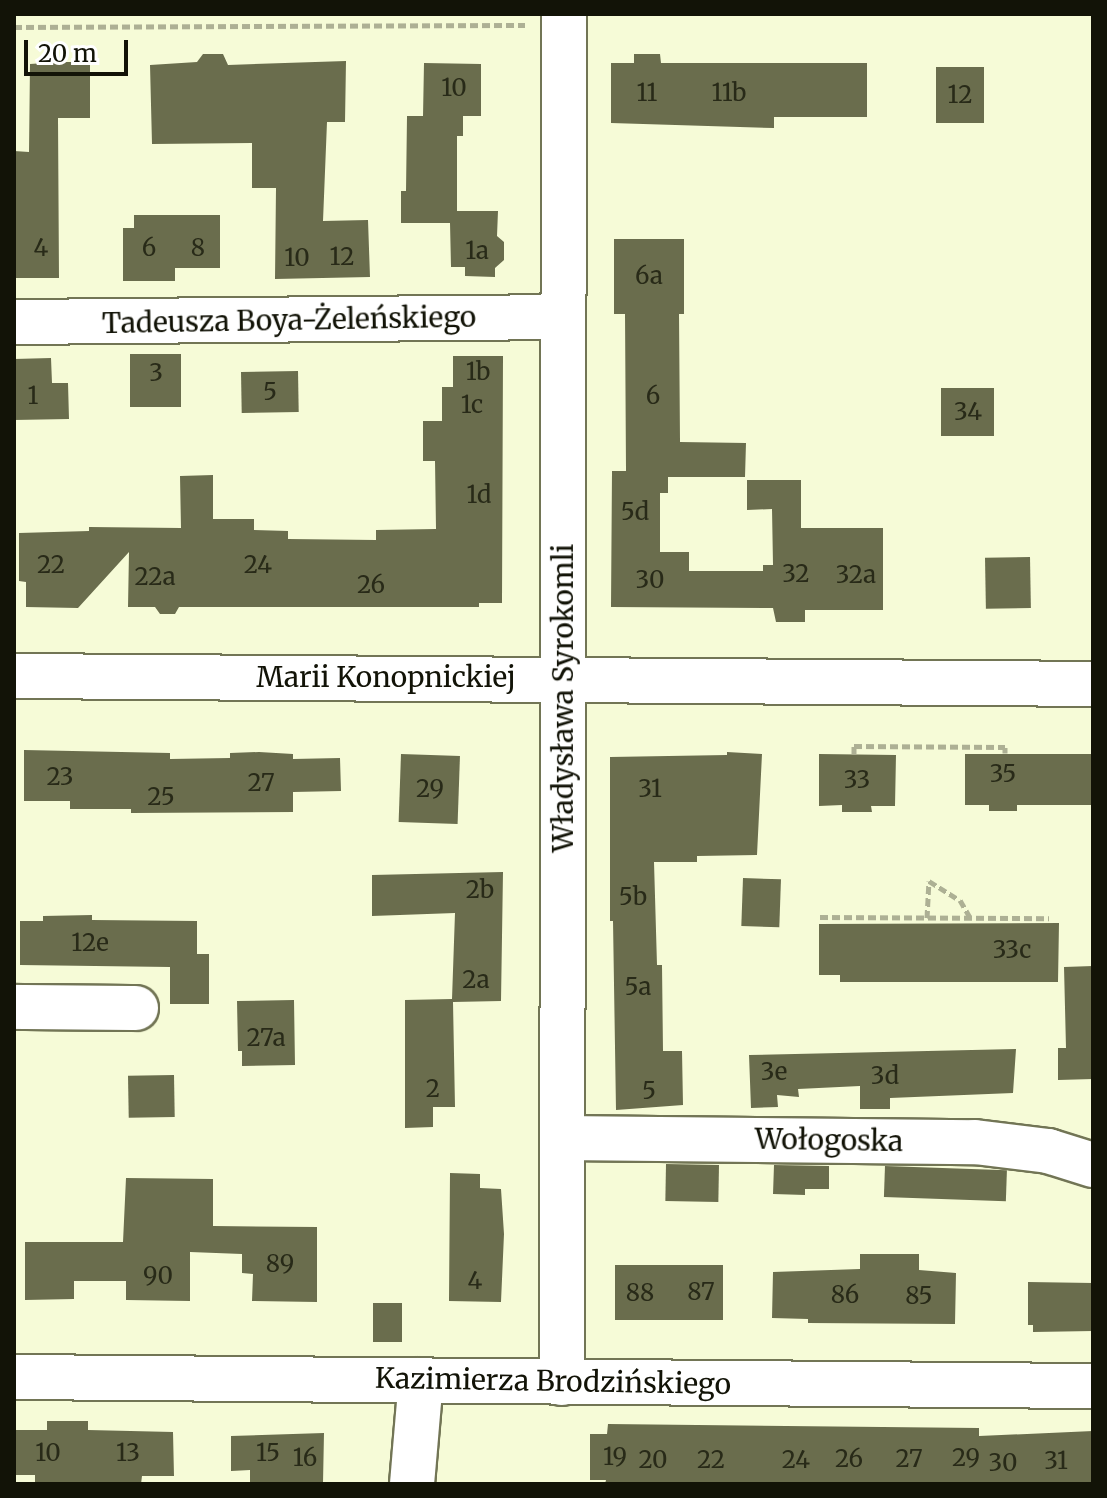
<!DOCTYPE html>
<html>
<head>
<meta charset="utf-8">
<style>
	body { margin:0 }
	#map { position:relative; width:1107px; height:1498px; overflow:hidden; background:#f6fbd7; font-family:Merriweather,serif }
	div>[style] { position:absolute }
	.building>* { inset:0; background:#6a6d4d; transform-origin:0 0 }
	.path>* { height:5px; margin-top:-2.5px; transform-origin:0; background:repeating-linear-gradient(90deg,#adb094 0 8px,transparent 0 12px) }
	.roads { filter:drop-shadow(2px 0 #727555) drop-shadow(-2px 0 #727555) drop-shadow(0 2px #727555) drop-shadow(0 -2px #727555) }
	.minor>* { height:44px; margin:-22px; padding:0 22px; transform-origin:22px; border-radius:22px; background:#fff }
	span { translate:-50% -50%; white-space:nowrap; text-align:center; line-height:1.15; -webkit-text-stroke:6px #fff; paint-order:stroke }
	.number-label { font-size:24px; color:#282a18 }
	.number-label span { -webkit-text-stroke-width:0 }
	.street-label { font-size:28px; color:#121307 }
	.frame { position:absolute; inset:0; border:16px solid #121307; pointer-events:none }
	.scale { position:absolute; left:24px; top:40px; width:104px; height:36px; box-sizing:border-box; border:4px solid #121307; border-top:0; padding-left:10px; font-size:24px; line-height:28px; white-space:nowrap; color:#121307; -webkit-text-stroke:6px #fff; paint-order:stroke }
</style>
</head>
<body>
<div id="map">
	<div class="building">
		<i style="clip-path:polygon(203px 54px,223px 54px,228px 65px,346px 61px,345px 122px,327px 122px,323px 221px,368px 220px,370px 277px,275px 279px,276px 188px,252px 188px,252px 143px,152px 144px,150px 65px,197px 62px)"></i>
		<i style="clip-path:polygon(634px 54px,660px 54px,661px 63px,867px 63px,867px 117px,774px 117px,774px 128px,611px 123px,611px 63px,634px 63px)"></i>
		<i style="clip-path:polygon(61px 62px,90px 62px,90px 118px,58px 118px,59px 278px,14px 278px,14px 151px,29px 152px,30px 64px)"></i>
		<i style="clip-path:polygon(424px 63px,481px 64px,481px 116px,463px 116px,463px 136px,457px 136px,457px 211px,498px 211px,497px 236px,504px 242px,504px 260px,495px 268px,495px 277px,465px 276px,465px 267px,451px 267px,450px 223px,401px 223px,401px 191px,406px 191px,407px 116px,423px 116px)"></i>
		<i style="left:936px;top:67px;width:48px;height:56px"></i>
		<i style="clip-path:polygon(134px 215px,220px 215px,220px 268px,175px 268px,175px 281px,123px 281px,123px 228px,134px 228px)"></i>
		<i style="clip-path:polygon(614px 239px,684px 239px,684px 314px,679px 314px,680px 442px,746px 443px,745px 477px,668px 477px,668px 493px,660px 493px,660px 552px,689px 552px,689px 571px,763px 571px,763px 565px,773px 565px,772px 509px,747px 510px,747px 480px,801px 480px,801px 528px,883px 528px,883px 610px,805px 610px,805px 622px,776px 622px,773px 608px,611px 607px,612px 471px,626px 471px,625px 314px,614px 314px)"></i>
		<i style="left:181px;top:354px;width:53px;height:51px;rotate:90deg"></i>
		<i style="clip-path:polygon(453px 356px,503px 356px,502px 603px,479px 603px,479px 607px,179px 607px,175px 614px,160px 614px,155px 607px,128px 607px,129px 552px,78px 608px,26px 607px,26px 582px,19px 581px,19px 533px,89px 531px,89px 527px,181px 528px,180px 476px,213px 475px,213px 519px,254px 519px,254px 530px,288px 531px,288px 539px,376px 540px,376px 530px,436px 529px,435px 461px,423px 461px,423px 421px,442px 421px,442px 387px,453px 387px)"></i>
		<i style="clip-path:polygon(51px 358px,52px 383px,68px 383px,69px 419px,14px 420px,14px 359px)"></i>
		<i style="left:298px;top:371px;width:41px;height:57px;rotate:89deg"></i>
		<i style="left:941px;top:388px;width:53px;height:48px"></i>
		<i style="left:1030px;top:557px;width:51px;height:45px;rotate:89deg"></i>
		<i style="clip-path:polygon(24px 750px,170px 753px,170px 759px,230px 758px,230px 753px,259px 752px,293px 754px,293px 759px,340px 758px,341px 791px,293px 792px,293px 812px,131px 813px,131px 809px,70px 809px,70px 801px,24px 801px)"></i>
		<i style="clip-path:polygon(727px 752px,762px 754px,757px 855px,697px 856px,697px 862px,654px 862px,657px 965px,662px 965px,663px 1051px,682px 1051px,683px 1105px,616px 1110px,613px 921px,610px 921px,610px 757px,727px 755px)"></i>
		<i style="left:401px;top:754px;width:59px;height:68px;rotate:2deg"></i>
		<i style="clip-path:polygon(819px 754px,896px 755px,895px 806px,871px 806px,872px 812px,842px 812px,842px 805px,819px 806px)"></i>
		<i style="clip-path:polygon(965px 754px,1093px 754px,1093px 805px,1017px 805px,1017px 811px,989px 811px,989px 805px,965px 805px)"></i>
		<i style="clip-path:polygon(503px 872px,501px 1001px,453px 1002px,455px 1107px,433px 1107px,433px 1127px,405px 1128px,405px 1000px,452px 999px,455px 913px,372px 916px,372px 875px)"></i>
		<i style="left:743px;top:878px;width:38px;height:48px;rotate:2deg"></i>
		<i style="clip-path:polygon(92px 915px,92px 920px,197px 921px,197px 954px,209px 954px,209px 1004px,170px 1004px,170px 967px,20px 965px,20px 921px,43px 921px,43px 916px)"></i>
		<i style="clip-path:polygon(1059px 923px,1058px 982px,840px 982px,840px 975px,819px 975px,819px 924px)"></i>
		<i style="clip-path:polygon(1093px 966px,1093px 1079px,1058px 1080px,1058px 1048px,1066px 1048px,1064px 967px)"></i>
		<i style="clip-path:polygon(294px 1000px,295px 1065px,242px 1066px,242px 1051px,238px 1051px,237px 1001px)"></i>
		<i style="clip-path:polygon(1016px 1049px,1013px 1093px,890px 1098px,890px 1109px,860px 1109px,860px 1086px,798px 1089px,799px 1097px,777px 1095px,778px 1107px,751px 1108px,749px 1055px)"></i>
		<i style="left:174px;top:1075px;width:42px;height:46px;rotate:89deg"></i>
		<i style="left:666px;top:1164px;width:53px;height:37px;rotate:1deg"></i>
		<i style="clip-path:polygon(774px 1165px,829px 1166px,829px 1189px,805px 1189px,805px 1195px,773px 1194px)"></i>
		<i style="left:885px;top:1166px;width:122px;height:31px;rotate:2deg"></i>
		<i style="clip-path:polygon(450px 1173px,480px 1174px,480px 1188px,501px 1189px,504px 1234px,501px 1302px,449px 1301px)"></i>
		<i style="clip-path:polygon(126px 1178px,213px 1179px,213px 1226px,317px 1227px,317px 1302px,252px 1301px,253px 1274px,242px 1273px,242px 1254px,190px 1252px,190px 1301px,126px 1300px,126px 1281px,74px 1281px,74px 1299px,25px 1300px,25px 1242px,123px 1242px)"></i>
		<i style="clip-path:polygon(860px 1254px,919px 1254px,919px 1270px,956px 1273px,955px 1324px,808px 1323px,808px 1319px,772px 1318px,773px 1272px,860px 1269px)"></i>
		<i style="left:615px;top:1265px;width:108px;height:55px"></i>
		<i style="clip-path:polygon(1028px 1282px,1093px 1283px,1093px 1331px,1033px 1332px,1033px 1325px,1028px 1325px)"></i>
		<i style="left:373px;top:1303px;width:29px;height:39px"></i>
		<i style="clip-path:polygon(47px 1421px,88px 1421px,88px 1430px,173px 1432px,174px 1476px,142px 1476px,141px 1484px,35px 1484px,35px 1475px,14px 1475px,14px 1430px,47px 1430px)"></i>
		<i style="clip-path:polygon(608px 1424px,979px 1428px,979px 1436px,1093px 1431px,1093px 1484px,605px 1484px,606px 1480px,590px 1480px,590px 1434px,607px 1434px)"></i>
		<i style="clip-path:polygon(324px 1433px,323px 1483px,250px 1483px,250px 1470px,231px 1471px,231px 1436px)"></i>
	</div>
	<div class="path">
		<i style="left:14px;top:27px;width:511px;rotate:-0.22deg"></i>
		<i style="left:854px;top:754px;width:8px;rotate:-90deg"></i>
		<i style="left:854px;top:746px;width:151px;rotate:0.4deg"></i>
		<i style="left:1005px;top:747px;width:6px;rotate:90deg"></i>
		<i style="left:820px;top:917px;width:229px;rotate:0.3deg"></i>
		<i style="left:927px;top:918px;width:37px;rotate:-87deg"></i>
		<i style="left:929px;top:881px;width:36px;rotate:32deg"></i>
		<i style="left:960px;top:900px;width:20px;rotate:60deg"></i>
	</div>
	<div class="roads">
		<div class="minor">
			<i style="left:14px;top:322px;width:549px;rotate:-0.52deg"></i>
			<i style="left:14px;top:676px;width:1079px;rotate:0.42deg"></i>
			<i style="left:14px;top:1007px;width:122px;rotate:0.5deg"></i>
			<i style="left:562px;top:1138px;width:413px;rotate:0.6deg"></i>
			<i style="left:975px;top:1142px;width:74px;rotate:7deg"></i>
			<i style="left:1048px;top:1151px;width:47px;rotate:17.3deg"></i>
			<i style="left:14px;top:1377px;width:1079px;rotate:0.48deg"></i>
			<i style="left:562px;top:1383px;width:1369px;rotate:-89.92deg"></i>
			<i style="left:412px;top:1484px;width:104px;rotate:-85.1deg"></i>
		</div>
	</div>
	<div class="number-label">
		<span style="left:454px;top:88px">10</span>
		<span style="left:647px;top:93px">11</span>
		<span style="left:729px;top:93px">11b</span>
		<span style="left:960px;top:95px">12</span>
		<span style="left:41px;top:248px">4</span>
		<span style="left:149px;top:248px">6</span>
		<span style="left:198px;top:248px">8</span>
		<span style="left:477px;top:251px">1a</span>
		<span style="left:342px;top:257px">12</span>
		<span style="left:297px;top:258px">10</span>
		<span style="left:649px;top:276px">6a</span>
		<span style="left:478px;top:372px">1b</span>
		<span style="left:156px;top:373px">3</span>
		<span style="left:270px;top:392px">5</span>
		<span style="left:33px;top:396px">1</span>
		<span style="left:653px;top:396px">6</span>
		<span style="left:472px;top:405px">1c</span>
		<span style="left:968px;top:412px">34</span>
		<span style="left:479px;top:495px">1d</span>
		<span style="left:635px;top:512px">5d</span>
		<span style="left:51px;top:565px">22</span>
		<span style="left:258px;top:565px">24</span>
		<span style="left:796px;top:574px">32</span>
		<span style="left:856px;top:575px">32a</span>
		<span style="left:155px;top:577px">22a</span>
		<span style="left:650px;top:580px">30</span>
		<span style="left:371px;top:585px">26</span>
		<span style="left:1003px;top:774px">35</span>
		<span style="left:60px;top:777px">23</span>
		<span style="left:857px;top:780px">33</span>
		<span style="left:261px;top:783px">27</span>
		<span style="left:430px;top:789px">29</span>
		<span style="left:650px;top:789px">31</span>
		<span style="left:161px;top:797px">25</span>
		<span style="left:480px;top:890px">2b</span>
		<span style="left:633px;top:897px">5b</span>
		<span style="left:90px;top:943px">12e</span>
		<span style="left:1012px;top:950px">33c</span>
		<span style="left:476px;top:980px">2a</span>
		<span style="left:638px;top:987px">5a</span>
		<span style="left:266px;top:1038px">27a</span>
		<span style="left:774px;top:1072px">3e</span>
		<span style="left:885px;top:1076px">3d</span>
		<span style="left:433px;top:1089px">2</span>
		<span style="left:649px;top:1091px">5</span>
		<span style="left:280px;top:1264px">89</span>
		<span style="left:158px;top:1276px">90</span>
		<span style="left:475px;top:1281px">4</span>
		<span style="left:701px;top:1292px">87</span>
		<span style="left:640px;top:1293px">88</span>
		<span style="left:845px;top:1295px">86</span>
		<span style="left:919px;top:1296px">85</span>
		<span style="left:48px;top:1453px">10</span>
		<span style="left:128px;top:1453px">13</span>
		<span style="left:268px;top:1453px">15</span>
		<span style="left:615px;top:1457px">19</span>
		<span style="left:305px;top:1458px">16</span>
		<span style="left:966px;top:1458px">29</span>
		<span style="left:849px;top:1459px">26</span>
		<span style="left:909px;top:1459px">27</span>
		<span style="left:653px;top:1460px">20</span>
		<span style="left:711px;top:1460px">22</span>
		<span style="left:796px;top:1460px">24</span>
		<span style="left:1056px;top:1461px">31</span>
		<span style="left:1003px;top:1463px">30</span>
	</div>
	<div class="street-label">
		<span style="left:289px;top:320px;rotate:-1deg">Tadeusza Boya-Żeleńskiego</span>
		<span style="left:386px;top:677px">Marii Konopnickiej</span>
		<span style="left:563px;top:698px;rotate:-90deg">Władysława Syrokomli</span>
		<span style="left:829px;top:1140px;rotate:1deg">Wołogoska</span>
		<span style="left:553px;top:1381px;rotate:1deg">Kazimierza Brodzińskiego</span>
	</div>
	<div class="frame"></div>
	<div class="scale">20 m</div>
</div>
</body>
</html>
